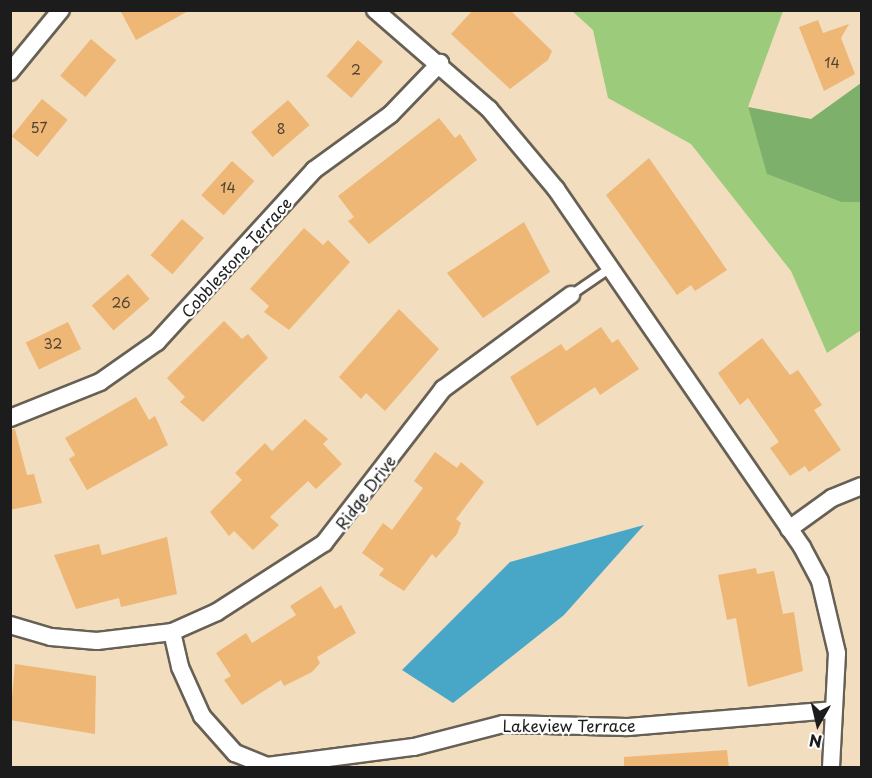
<!DOCTYPE html>
<html>
<head>
<meta charset="utf-8">
<style>
	body { margin:0 }
	#map { position:relative; width:872px; height:778px; overflow:hidden; background:#f2ddbe; font-family:"Playpen Sans",sans-serif }
	div>[style] { position:absolute }
	.green>* { inset:0; background:#9ccc7b }
	.forest>* { inset:0; background:#7db06b }
	.water>* { inset:0; background:#48a6c7 }
	.building>* { inset:0; background:#eeb776; transform-origin:0 0 }
	.roads { filter:drop-shadow(2px 0 #676055) drop-shadow(-2px 0 #676055) drop-shadow(0 2px #676055) drop-shadow(0 -2px #676055) }
	.service>* { height:8px; margin:-4px; padding:0 4px; transform-origin:4px; border-radius:4px; background:#fff }
	.minor>* { height:16px; margin:-8px; padding:0 8px; transform-origin:8px; border-radius:8px; background:#fff }
	span { translate:-50% -50%; white-space:nowrap; text-align:center; line-height:1.15; -webkit-text-stroke:4.5px #fff; paint-order:stroke }
	.number-label { font-size:14px; color:#504332 }
	.number-label span { -webkit-text-stroke-width:0 }
	.street-label { font-size:16px; color:#1c1c1c }
	.frame { position:absolute; inset:0; border:12px solid #1c1c1c; pointer-events:none }
	.north { position:absolute; left:788px; top:694px; width:60px; height:60px; -webkit-text-stroke:4px #fff; paint-order:stroke; rotate:188deg; font-size:16px; font-weight:700; line-height:24px; text-align:center; color:#1c1c1c }
	.north::after { content:''; display:block; margin:auto; width:21px; height:27px; background:#1c1c1c; clip-path:polygon(50% 0,100% 100%,50% 72%,0 100%) }
</style>
</head>
<body>
<div id="map">
	<div class="green">
		<i style="clip-path:polygon(572px 11px,783px 11px,748px 107px,768px 174px,841px 202px,861px 202px,861px 330px,827px 353px,791px 271px,691px 144px,608px 98px,593px 30px)"></i>
	</div>
	<div class="forest">
		<i style="clip-path:polygon(861px 83px,861px 202px,841px 202px,767px 174px,748px 107px,811px 119px)"></i>
	</div>
	<div class="water">
		<i style="clip-path:polygon(644px 525px,564px 615px,453px 703px,402px 670px,510px 562px)"></i>
	</div>
	<div class="building">
		<i style="clip-path:polygon(120px 10px,190px 10px,136px 40px)"></i>
		<i style="clip-path:polygon(473px 10px,510px 10px,552px 51px,548px 60px,510px 89px,451px 34px)"></i>
		<i style="clip-path:polygon(818px 20px,823px 33px,849px 24px,841px 38px,855px 74px,824px 91px,799px 27px)"></i>
		<i style="left:91px;top:39px;width:33px;height:48px;rotate:40deg"></i>
		<i style="left:358px;top:40px;width:33px;height:48px;rotate:41deg"></i>
		<i style="left:42px;top:99px;width:33px;height:48px;rotate:39deg"></i>
		<i style="left:288px;top:100px;width:33px;height:49px;rotate:49deg"></i>
		<i style="clip-path:polygon(439px 118px,455px 138px,460px 134px,477px 160px,369px 244px,348px 221px,354px 217px,338px 196px)"></i>
		<i style="clip-path:polygon(649px 158px,727px 270px,695px 291px,691px 285px,677px 295px,606px 195px)"></i>
		<i style="left:232px;top:161px;width:30px;height:46px;rotate:42deg"></i>
		<i style="left:182px;top:219px;width:29px;height:48px;rotate:41deg"></i>
		<i style="clip-path:polygon(524px 222px,550px 272px,483px 318px,447px 273px)"></i>
		<i style="clip-path:polygon(304px 228px,323px 245px,328px 240px,350px 262px,289px 330px,264px 312px,269px 306px,250px 289px)"></i>
		<i style="left:128px;top:274px;width:33px;height:48px;rotate:49deg"></i>
		<i style="clip-path:polygon(399px 309px,439px 349px,385px 411px,366px 393px,361px 399px,339px 377px)"></i>
		<i style="clip-path:polygon(224px 321px,242px 339px,248px 334px,268px 358px,203px 422px,180px 402px,185px 397px,167px 378px)"></i>
		<i style="left:68px;top:322px;width:30px;height:47px;rotate:64deg"></i>
		<i style="clip-path:polygon(601px 327px,612px 343px,618px 339px,639px 369px,600px 395px,595px 387px,537px 426px,510px 377px,561px 344px,566px 351px)"></i>
		<i style="clip-path:polygon(762px 338px,790px 375px,798px 370px,822px 405px,814px 410px,841px 450px,809px 472px,805px 466px,790px 476px,770px 448px,779px 442px,748px 398px,740px 405px,718px 373px)"></i>
		<i style="clip-path:polygon(136px 397px,149px 420px,155px 416px,168px 445px,87px 490px,69px 459px,75px 455px,65px 438px)"></i>
		<i style="clip-path:polygon(305px 419px,328px 439px,323px 444px,342px 464px,316px 489px,308px 481px,270px 517px,279px 525px,253px 550px,234px 531px,229px 536px,210px 512px,242px 480px,235px 473px,265px 443px,272px 451px)"></i>
		<i style="clip-path:polygon(15px 429px,27px 475px,34px 474px,42px 503px,10px 510px,10px 430px)"></i>
		<i style="clip-path:polygon(435px 452px,457px 468px,461px 462px,484px 482px,456px 519px,461px 523px,457px 534px,436px 558px,432px 554px,404px 591px,379px 575px,384px 569px,362px 553px,383px 523px,392px 530px,423px 488px,414px 481px)"></i>
		<i style="clip-path:polygon(167px 537px,177px 594px,121px 607px,119px 598px,76px 609px,54px 555px,99px 544px,102px 555px)"></i>
		<i style="clip-path:polygon(756px 568px,757px 574px,774px 571px,783px 614px,794px 612px,803px 671px,748px 687px,736px 618px,727px 620px,718px 575px)"></i>
		<i style="clip-path:polygon(321px 586px,335px 609px,341px 605px,356px 633px,317px 657px,320px 663px,312px 672px,284px 686px,281px 680px,242px 705px,224px 680px,231px 676px,216px 653px,246px 633px,252px 643px,296px 615px,290px 606px)"></i>
		<i style="clip-path:polygon(15px 664px,96px 676px,95px 734px,10px 720px)"></i>
		<i style="clip-path:polygon(727px 750px,729px 768px,624px 768px,624px 757px)"></i>
	</div>
	<div class="roads">
		<div class="service">
			<i style="left:571px;top:295px;width:46px;rotate:-34.4deg"></i>
		</div>
		<div class="minor">
			<i style="left:375px;top:10px;width:151px;rotate:41deg"></i>
			<i style="left:489px;top:109px;width:104px;rotate:50.1deg"></i>
			<i style="left:556px;top:189px;width:434px;rotate:55.5deg"></i>
			<i style="left:802px;top:547px;width:38px;rotate:62deg"></i>
			<i style="left:820px;top:581px;width:74px;rotate:76.7deg"></i>
			<i style="left:837px;top:653px;width:115px;rotate:93deg"></i>
			<i style="left:10px;top:72px;width:80px;rotate:-50.6deg"></i>
			<i style="left:10px;top:418px;width:97px;rotate:-21.8deg"></i>
			<i style="left:100px;top:382px;width:70px;rotate:-35.1deg"></i>
			<i style="left:157px;top:342px;width:233px;rotate:-47.6deg"></i>
			<i style="left:314px;top:170px;width:95px;rotate:-36deg"></i>
			<i style="left:391px;top:114px;width:71px;rotate:-46.1deg"></i>
			<i style="left:789px;top:529px;width:53px;rotate:-35.8deg"></i>
			<i style="left:832px;top:498px;width:32px;rotate:-22deg"></i>
			<i style="left:10px;top:625px;width:43px;rotate:16.3deg"></i>
			<i style="left:51px;top:637px;width:46px;rotate:5deg"></i>
			<i style="left:97px;top:641px;width:76px;rotate:-6.8deg"></i>
			<i style="left:172px;top:632px;width:49px;rotate:-24deg"></i>
			<i style="left:217px;top:612px;width:127px;rotate:-32.8deg"></i>
			<i style="left:324px;top:543px;width:195px;rotate:-52.3deg"></i>
			<i style="left:443px;top:389px;width:159px;rotate:-36.3deg"></i>
			<i style="left:172px;top:632px;width:36px;rotate:77deg"></i>
			<i style="left:180px;top:667px;width:54px;rotate:65.8deg"></i>
			<i style="left:202px;top:716px;width:50px;rotate:48.3deg"></i>
			<i style="left:235px;top:753px;width:35px;rotate:22deg"></i>
			<i style="left:267px;top:766px;width:148px;rotate:-7.4deg"></i>
			<i style="left:414px;top:747px;width:92px;rotate:-14.5deg"></i>
			<i style="left:503px;top:724px;width:124px;rotate:1.4deg"></i>
			<i style="left:627px;top:727px;width:207px;rotate:-4.7deg"></i>
		</div>
	</div>
	<div class="number-label">
		<span style="left:832px;top:63px">14</span>
		<span style="left:356px;top:70px">2</span>
		<span style="left:39px;top:128px">57</span>
		<span style="left:281px;top:129px">8</span>
		<span style="left:228px;top:188px">14</span>
		<span style="left:121px;top:303px">26</span>
		<span style="left:53px;top:344px">32</span>
	</div>
	<div class="street-label">
		<span style="left:236px;top:257px;rotate:-48deg">Cobblestone Terrace</span>
		<span style="left:365px;top:492px;rotate:-53deg">Ridge Drive</span>
		<span style="left:569px;top:725px">Lakeview Terrace</span>
	</div>
	<div class="frame"></div>
	<div class="north">N</div>
</div>
</body>
</html>
